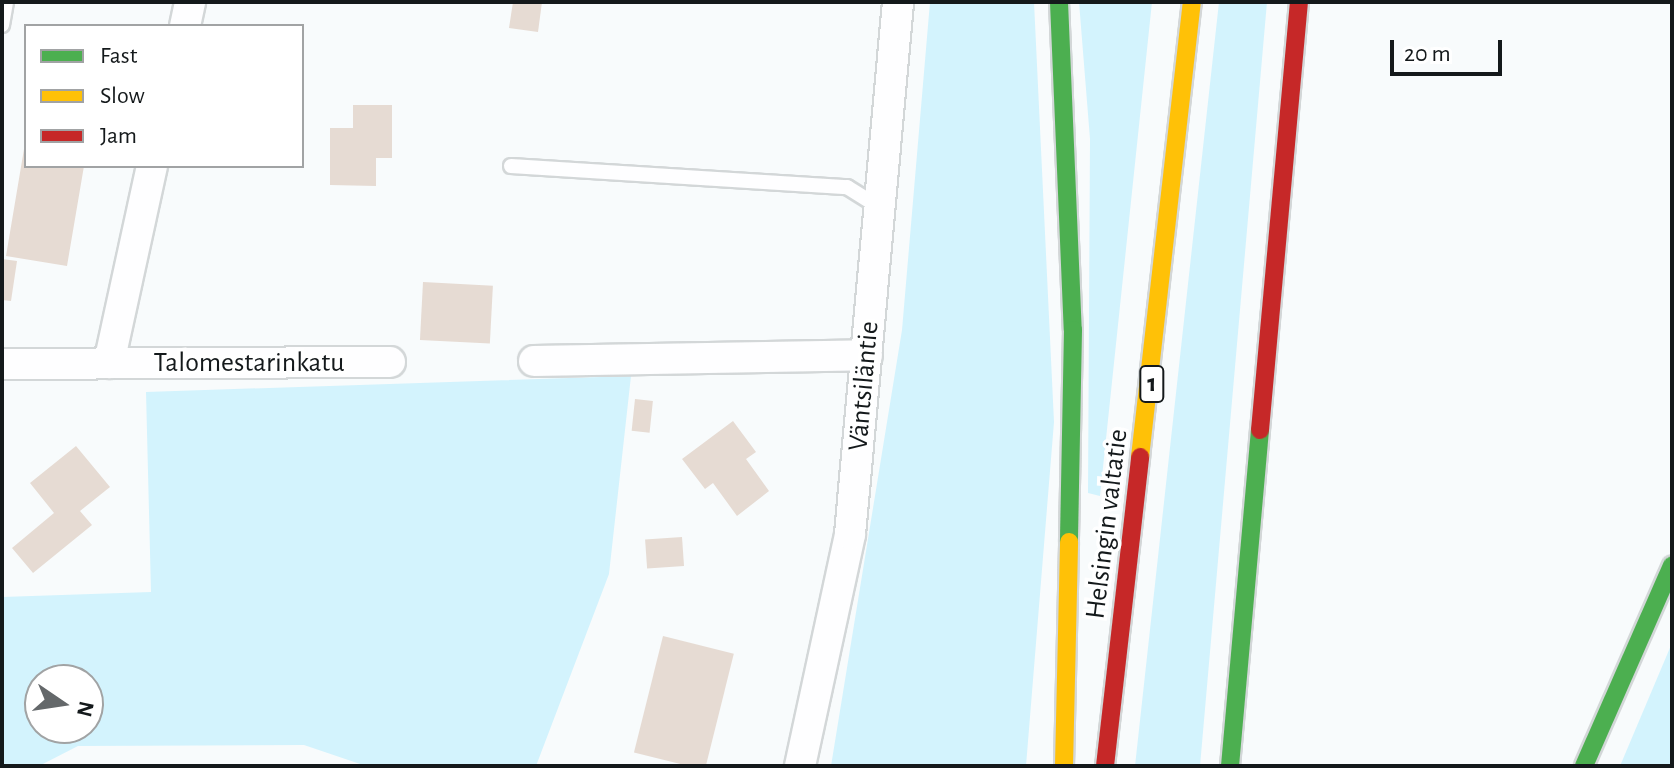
<!DOCTYPE html>
<html>
<head>
<meta charset="utf-8">
<style>
	body { margin:0 }
	#map { position:relative; width:1674px; height:768px; overflow:hidden; background:#f8fbfc; font-family:"Alegreya Sans",sans-serif }
	div>[style] { position:absolute }
	.green>* { inset:0; background:#d3f3fd }
	.building>* { inset:0; background:#e6dbd3; transform-origin:0 0 }
	.roads { filter:drop-shadow(2px 0 #d3d7d8) drop-shadow(-2px 0 #d3d7d8) drop-shadow(0 2px #d3d7d8) drop-shadow(0 -2px #d3d7d8) }
	.lane>* { height:14px; margin:-7px; padding:0 7px; transform-origin:7px; border-radius:7px; background:#fefeff }
	.street>* { height:30px; margin:-15px; padding:0 15px; transform-origin:15px; border-radius:15px; background:#fefeff }
	.fast>* { height:18px; margin:-9px; padding:0 9px; transform-origin:9px; border-radius:9px; background:#4caf50 }
	.slow>* { height:18px; margin:-9px; padding:0 9px; transform-origin:9px; border-radius:9px; background:#ffc107 }
	.jam>* { height:18px; margin:-9px; padding:0 9px; transform-origin:9px; border-radius:9px; background:#c62828 }
	span { translate:-50% -50%; white-space:nowrap; text-align:center; line-height:1.15; -webkit-text-stroke:7px #fff; paint-order:stroke }
	.shield-label span { padding:2px 6px; background:#fff; border:2px solid; border-radius:6px; -webkit-text-stroke-width:0 }
	.shield-label { font-size:26px; color:#14191b; font-weight:700 }
	.street-label { font-size:28px; color:#14191b }
	.frame { position:absolute; inset:0; border:4px solid #14191b; pointer-events:none }
	.legend { position:absolute; left:24px; top:24px; width:280px; height:144px; box-sizing:border-box; background:#fff; border:2px solid #a1a3a4; margin:0; padding:10px 14px; list-style:none; font-size:24px; color:#14191b }
	.legend li { display:flex; align-items:center; gap:16px; height:40px }
	.legend b { width:40px; border:2px solid #a1a3a4 }
	.north { position:absolute; left:24px; top:664px; width:80px; height:80px; box-sizing:border-box; background:#fff; border:2px solid #a1a3a4; border-radius:50%; rotate:103deg; font-size:22px; font-weight:700; line-height:32px; text-align:center; color:#14191b }
	.north::after { content:''; display:block; margin:auto; width:28px; height:36px; background:#64686a; clip-path:polygon(50% 0,100% 100%,50% 72%,0 100%) }
	.scale { position:absolute; left:1390px; top:40px; width:112px; height:36px; box-sizing:border-box; border:4px solid #14191b; border-top:0; padding-left:10px; font-size:24px; line-height:28px; white-space:nowrap; color:#14191b; -webkit-text-stroke:6px #fff; paint-order:stroke }
</style>
</head>
<body>
<div id="map">
	<div class="green">
		<i style="clip-path:polygon(930px 2px,1034px 2px,1054px 422px,1026px 766px,831px 766px,902px 330px)"></i>
		<i style="clip-path:polygon(1079px 2px,1152px 2px,1100px 496px,1088px 493px,1090px 139px)"></i>
		<i style="clip-path:polygon(1219px 2px,1267px 2px,1200px 766px,1135px 766px)"></i>
		<i style="clip-path:polygon(evenodd,631px 376px,609px 574px,536px 766px,366px 766px,304px 745px,78px 746px,39px 766px,2px 766px,2px 597px,151px 592px,146px 392px,631px 376px,40px 680px,88px 680px,88px 728px,40px 728px,40px 680px)"></i>
		<i style="clip-path:polygon(1672px 643px,1672px 766px,1620px 766px)"></i>
	</div>
	<div class="building">
		<i style="clip-path:polygon(513px 2px,542px 2px,538px 32px,509px 28px)"></i>
		<i style="clip-path:polygon(353px 105px,392px 105px,392px 158px,376px 158px,376px 186px,330px 185px,330px 128px,353px 128px)"></i>
		<i style="clip-path:polygon(24px 149px,26px 166px,84px 166px,67px 266px,6px 256px)"></i>
		<i style="clip-path:polygon(2px 259px,17px 261px,11px 301px,2px 300px)"></i>
		<i style="left:423px;top:282px;width:70px;height:58px;rotate:3deg"></i>
		<i style="left:635px;top:399px;width:18px;height:32px;rotate:6deg"></i>
		<i style="clip-path:polygon(733px 421px,756px 452px,746px 459px,769px 491px,737px 516px,713px 483px,705px 489px,682px 459px)"></i>
		<i style="clip-path:polygon(76px 446px,110px 487px,80px 511px,92px 525px,33px 573px,12px 548px,54px 513px,30px 483px)"></i>
		<i style="left:682px;top:537px;width:29px;height:37px;rotate:86deg"></i>
		<i style="left:663px;top:636px;width:73px;height:120px;rotate:14deg"></i>
	</div>
	<div class="roads">
		<div class="lane">
			<i style="left:2px;top:25px;width:23px;rotate:-80deg"></i>
			<i style="left:511px;top:166px;width:337px;rotate:3.6deg"></i>
			<i style="left:847px;top:187px;width:40px;rotate:32deg"></i>
		</div>
		<div class="street">
			<i style="left:185px;top:26px;width:25px;rotate:-78deg"></i>
			<i style="left:534px;top:361px;width:333px;rotate:-1deg"></i>
			<i style="left:109px;top:363px;width:202px;rotate:-77.7deg"></i>
			<i style="left:2px;top:364px;width:388px;rotate:-0.3deg"></i>
			<i style="left:800px;top:766px;width:237px;rotate:-77.8deg"></i>
			<i style="left:850px;top:534px;width:534px;rotate:-84.84deg"></i>
		</div>
		<div class="fast">
			<i style="left:1059px;top:2px;width:328px;rotate:87.6deg"></i>
			<i style="left:1073px;top:330px;width:212px;rotate:91.1deg"></i>
			<i style="left:1230px;top:766px;width:337px;rotate:-84.9deg"></i>
			<i style="left:1584px;top:766px;width:219px;rotate:-66.3deg"></i>
		</div>
		<div class="slow">
			<i style="left:1140px;top:457px;width:458px;rotate:-83.5deg"></i>
			<i style="left:1064px;top:766px;width:224px;rotate:-88.7deg"></i>
		</div>
		<div class="jam">
			<i style="left:1260px;top:430px;width:430px;rotate:-84.8deg"></i>
			<i style="left:1105px;top:766px;width:311px;rotate:-83.5deg"></i>
		</div>
	</div>
	<div class="shield-label">
		<span style="left:1152px;top:384px">1</span>
	</div>
	<div class="street-label">
		<span style="left:249px;top:363px">Talomestarinkatu</span>
		<span style="left:864px;top:386px;rotate:-85deg">Väntsiläntie</span>
		<span style="left:1107px;top:524px;rotate:-83deg">Helsingin valtatie</span>
	</div>
	<div class="frame"></div>
	<ul class="legend">
	<li><b style="height:10px;background:#4caf50"></b>Fast</li>
	<li><b style="height:10px;background:#ffc107"></b>Slow</li>
	<li><b style="height:10px;background:#c62828"></b>Jam</li>
	</ul>
	<div class="north">N</div>
	<div class="scale">20 m</div>
</div>
</body>
</html>
